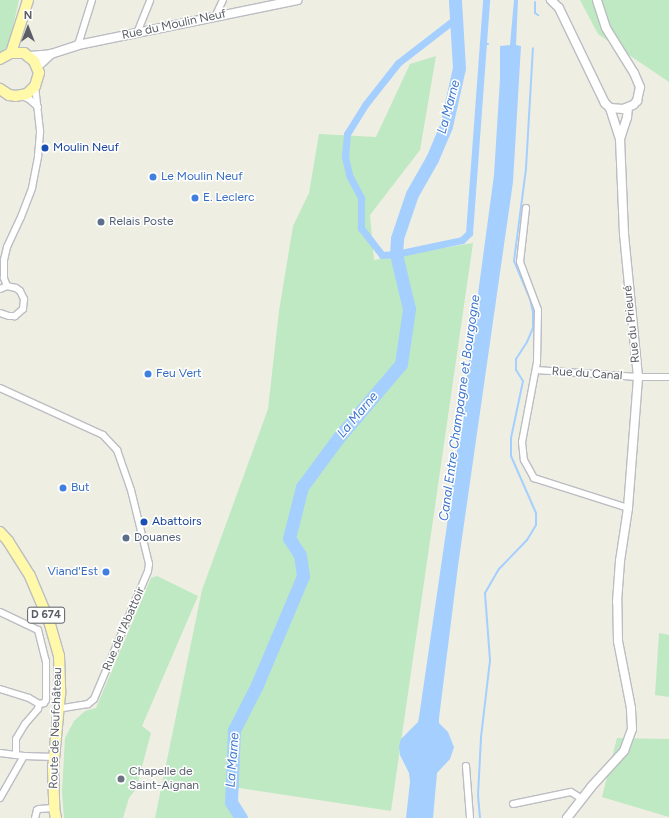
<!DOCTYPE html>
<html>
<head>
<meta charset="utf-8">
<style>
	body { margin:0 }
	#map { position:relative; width:669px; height:818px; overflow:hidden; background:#efeee3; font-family:Figtree,sans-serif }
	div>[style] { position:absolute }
	.green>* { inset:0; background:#bee9c2 }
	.water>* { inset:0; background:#a4cfff }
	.stream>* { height:2px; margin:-1px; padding:0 1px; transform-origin:1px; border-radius:1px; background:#a4cfff }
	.canal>* { height:7px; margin:-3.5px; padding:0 3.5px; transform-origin:3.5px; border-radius:3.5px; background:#a4cfff }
	.river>* { height:13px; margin:-6.5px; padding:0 6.5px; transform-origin:6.5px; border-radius:6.5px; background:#a4cfff }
	.roads { filter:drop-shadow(1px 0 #bbbdc3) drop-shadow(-1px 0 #bbbdc3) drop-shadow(0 1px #bbbdc3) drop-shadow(0 -1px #bbbdc3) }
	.minor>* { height:6px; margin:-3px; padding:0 3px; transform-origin:3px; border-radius:3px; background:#fff }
	.tertiary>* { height:8px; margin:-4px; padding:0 4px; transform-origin:4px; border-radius:4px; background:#fff }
	.primary>* { height:10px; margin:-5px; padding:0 5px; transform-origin:5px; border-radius:5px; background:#fff9a9 }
	.dots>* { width:11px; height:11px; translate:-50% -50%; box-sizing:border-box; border:2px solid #fff; border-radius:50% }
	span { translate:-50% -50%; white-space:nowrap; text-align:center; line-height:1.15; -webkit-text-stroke:3px #fff; paint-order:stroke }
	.shield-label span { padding:1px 3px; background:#fff; border:1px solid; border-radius:3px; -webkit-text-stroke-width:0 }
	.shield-label { font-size:11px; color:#5b5f65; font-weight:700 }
	.street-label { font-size:12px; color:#5b5f65 }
	.transit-label { font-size:12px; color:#164399 }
	.left { translate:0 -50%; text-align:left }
	.shop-label { font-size:12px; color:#366cbe }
	.right { translate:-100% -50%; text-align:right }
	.service-label { font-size:12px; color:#4e5e75 }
	.worship-label { font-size:12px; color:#5b616d }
	.water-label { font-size:13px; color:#3c75cd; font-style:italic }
	.north { position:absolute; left:8px; top:8px; width:40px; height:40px; -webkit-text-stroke:3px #fff; paint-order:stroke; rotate:0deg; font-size:11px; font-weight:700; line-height:16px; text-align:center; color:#5b5f65 }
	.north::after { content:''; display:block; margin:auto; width:14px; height:18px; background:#5b5f65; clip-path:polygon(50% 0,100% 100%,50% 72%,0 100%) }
</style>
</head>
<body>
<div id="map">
	<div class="green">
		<i style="clip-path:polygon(0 0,19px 0,9px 44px,0 54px)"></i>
		<i style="clip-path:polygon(580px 0,669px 0,669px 82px,598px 34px)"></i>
		<i style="clip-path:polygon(436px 56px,420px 150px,370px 215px,374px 260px,473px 243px,391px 811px,232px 787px,236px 818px,155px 818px,202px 590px,268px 409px,279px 311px,293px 226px,309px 193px,319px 134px,376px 137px,410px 64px)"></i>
		<i style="clip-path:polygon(157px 576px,198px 596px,142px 726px,151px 733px,136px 789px,129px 798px,123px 818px,64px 818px,62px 792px,65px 738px,74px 721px,85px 711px,96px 708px,151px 578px)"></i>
		<i style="clip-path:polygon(659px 633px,669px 635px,669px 697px,655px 695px)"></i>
		<i style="clip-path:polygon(617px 738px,669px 739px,669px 817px,602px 797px)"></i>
	</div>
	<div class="water">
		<i style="clip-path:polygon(514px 0,518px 0,516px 45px,521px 46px,513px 182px,458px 566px,439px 718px,439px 723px,448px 732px,454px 747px,450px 759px,437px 773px,433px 818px,406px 818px,410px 782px,409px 773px,400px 755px,399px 746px,401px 739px,418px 722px,419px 717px,446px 532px,494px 175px,500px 79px,500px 46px,510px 45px)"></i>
	</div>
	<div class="stream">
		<i style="left:535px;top:2px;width:11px;rotate:90deg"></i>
		<i style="left:535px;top:13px;width:4px;rotate:34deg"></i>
		<i style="left:481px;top:44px;width:7px"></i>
		<i style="left:480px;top:818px;width:23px;rotate:-95deg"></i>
		<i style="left:478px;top:795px;width:58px;rotate:-87deg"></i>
		<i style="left:481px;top:737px;width:78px;rotate:-83.3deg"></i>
		<i style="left:490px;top:660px;width:67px;rotate:-94.3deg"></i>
		<i style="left:485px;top:593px;width:28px;rotate:-60deg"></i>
		<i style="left:499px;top:569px;width:40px;rotate:-46deg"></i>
		<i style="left:527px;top:540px;width:17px;rotate:-59deg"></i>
		<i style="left:536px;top:525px;width:12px;rotate:-90deg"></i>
		<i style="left:536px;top:513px;width:62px;rotate:-113.7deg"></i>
		<i style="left:511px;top:456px;width:18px;rotate:-90deg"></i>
		<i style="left:511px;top:438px;width:58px;rotate:-78.1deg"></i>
		<i style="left:523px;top:381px;width:13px;rotate:-122deg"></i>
		<i style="left:516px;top:370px;width:11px;rotate:-90deg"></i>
		<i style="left:516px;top:359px;width:20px;rotate:-57deg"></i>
		<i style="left:527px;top:342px;width:15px;rotate:-67deg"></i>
		<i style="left:533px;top:328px;width:16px;rotate:-90deg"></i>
		<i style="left:533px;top:312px;width:13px;rotate:-103deg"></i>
		<i style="left:530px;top:299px;width:41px;rotate:-112.8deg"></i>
		<i style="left:514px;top:261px;width:94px;rotate:-82.6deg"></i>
		<i style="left:526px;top:168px;width:120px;rotate:-86.7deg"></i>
	</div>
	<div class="canal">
		<i style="left:455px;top:19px;width:72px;rotate:142.3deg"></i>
		<i style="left:398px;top:63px;width:53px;rotate:128.2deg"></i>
		<i style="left:365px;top:105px;width:34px;rotate:122deg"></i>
		<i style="left:347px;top:134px;width:23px;rotate:95deg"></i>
		<i style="left:345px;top:157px;width:18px;rotate:77deg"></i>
		<i style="left:349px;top:175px;width:26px;rotate:62deg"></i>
		<i style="left:361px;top:198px;width:30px;rotate:90deg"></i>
		<i style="left:361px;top:228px;width:34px;rotate:52deg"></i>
		<i style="left:382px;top:255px;width:14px;rotate:-4deg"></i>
		<i style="left:396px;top:254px;width:67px;rotate:-12deg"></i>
		<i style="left:462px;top:240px;width:10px;rotate:-45deg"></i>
		<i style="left:469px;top:233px;width:234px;rotate:-85.8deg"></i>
	</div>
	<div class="river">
		<i style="left:241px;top:818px;width:19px;rotate:-122deg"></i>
		<i style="left:231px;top:802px;width:72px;rotate:-87.6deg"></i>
		<i style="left:234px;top:730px;width:51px;rotate:-62.9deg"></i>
		<i style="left:257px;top:685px;width:118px;rotate:-67.1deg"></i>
		<i style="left:303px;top:576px;width:21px;rotate:-98deg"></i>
		<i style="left:300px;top:555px;width:20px;rotate:-123deg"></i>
		<i style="left:289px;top:538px;width:53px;rotate:-75.7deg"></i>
		<i style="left:302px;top:487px;width:62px;rotate:-53.5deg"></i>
		<i style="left:339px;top:437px;width:96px;rotate:-49.7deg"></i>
		<i style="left:401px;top:364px;width:56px;rotate:-81.7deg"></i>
		<i style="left:409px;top:309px;width:57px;rotate:-103.3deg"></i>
		<i style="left:396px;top:254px;width:16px;rotate:-86deg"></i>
		<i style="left:397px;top:238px;width:46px;rotate:-71.2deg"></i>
		<i style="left:412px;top:194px;width:40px;rotate:-60.3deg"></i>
		<i style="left:432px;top:159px;width:36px;rotate:-67deg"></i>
		<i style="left:446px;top:126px;width:59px;rotate:-77.4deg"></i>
		<i style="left:459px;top:68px;width:68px;rotate:-93.4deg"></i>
	</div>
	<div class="roads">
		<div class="minor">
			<i style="left:215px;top:17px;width:19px;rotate:-65deg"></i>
			<i style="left:137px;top:33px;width:35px;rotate:-68deg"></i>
			<i style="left:78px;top:45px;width:47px;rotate:-72.7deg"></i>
			<i style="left:22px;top:96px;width:8px;rotate:23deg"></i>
			<i style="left:29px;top:99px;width:12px;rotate:42deg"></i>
			<i style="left:526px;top:208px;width:54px;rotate:96.3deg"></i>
			<i style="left:520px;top:262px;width:51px;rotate:69.4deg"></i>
			<i style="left:538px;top:310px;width:52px;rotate:91.1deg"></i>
			<i style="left:537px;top:362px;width:81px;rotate:100.6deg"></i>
			<i style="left:522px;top:442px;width:18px;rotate:84deg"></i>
			<i style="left:524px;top:460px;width:21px;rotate:61deg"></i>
			<i style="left:534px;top:478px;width:99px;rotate:17.7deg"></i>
			<i style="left:7px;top:286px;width:9px;rotate:-111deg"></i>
			<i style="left:4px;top:278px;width:18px;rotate:-90deg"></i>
			<i style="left:4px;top:260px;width:13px;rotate:-77deg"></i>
			<i style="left:7px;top:247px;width:33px;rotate:-65deg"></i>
			<i style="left:21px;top:217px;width:31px;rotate:-69deg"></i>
			<i style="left:32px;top:188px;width:33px;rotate:-79deg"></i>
			<i style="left:38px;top:156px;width:25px;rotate:-85deg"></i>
			<i style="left:40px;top:131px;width:45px;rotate:-96.3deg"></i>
			<i style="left:0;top:289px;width:8px;rotate:-23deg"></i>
			<i style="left:7px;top:286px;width:9px;rotate:13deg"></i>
			<i style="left:16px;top:288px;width:5px;rotate:37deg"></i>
			<i style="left:20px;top:291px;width:9px;rotate:63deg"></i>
			<i style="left:24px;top:299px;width:10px;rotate:96deg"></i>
			<i style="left:23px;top:309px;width:11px;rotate:139deg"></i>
			<i style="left:15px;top:316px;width:6px;rotate:180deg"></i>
			<i style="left:9px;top:316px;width:9px;rotate:-162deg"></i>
			<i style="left:536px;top:370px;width:102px;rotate:3.9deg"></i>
			<i style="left:638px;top:377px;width:31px"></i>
			<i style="left:0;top:388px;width:113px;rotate:24.5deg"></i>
			<i style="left:103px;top:435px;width:21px;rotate:47deg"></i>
			<i style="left:117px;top:450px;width:42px;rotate:70.7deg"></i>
			<i style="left:131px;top:490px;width:76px;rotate:76.3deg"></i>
			<i style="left:149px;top:564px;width:7px;rotate:98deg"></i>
			<i style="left:148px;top:571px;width:139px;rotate:112.9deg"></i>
			<i style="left:94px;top:699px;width:8px;rotate:140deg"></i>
			<i style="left:88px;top:704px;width:30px;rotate:171deg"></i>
			<i style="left:0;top:612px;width:42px;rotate:25.3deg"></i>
			<i style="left:38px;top:630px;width:32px;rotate:76deg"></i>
			<i style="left:46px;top:661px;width:39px;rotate:90deg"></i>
			<i style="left:46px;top:700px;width:4px;rotate:124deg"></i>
			<i style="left:44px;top:703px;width:5px;rotate:169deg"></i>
			<i style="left:0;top:689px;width:30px;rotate:17deg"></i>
			<i style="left:29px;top:698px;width:12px;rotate:31deg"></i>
			<i style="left:39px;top:704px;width:5px;rotate:101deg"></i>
			<i style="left:38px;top:709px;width:20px;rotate:131deg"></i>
			<i style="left:25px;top:724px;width:17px;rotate:121deg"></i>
			<i style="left:16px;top:739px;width:16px;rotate:90deg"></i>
			<i style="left:0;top:753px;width:24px;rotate:7deg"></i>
			<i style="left:24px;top:756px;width:31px;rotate:2deg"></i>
			<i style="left:466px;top:766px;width:52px;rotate:85.6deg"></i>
			<i style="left:0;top:798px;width:48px;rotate:-60.3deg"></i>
			<i style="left:513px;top:804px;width:59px;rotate:-11.7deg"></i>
			<i style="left:571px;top:792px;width:13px;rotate:32deg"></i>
			<i style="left:35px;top:818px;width:8px;rotate:-76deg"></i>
			<i style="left:37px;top:810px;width:2px;rotate:-27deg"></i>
			<i style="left:39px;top:809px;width:15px;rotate:-4deg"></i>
		</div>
		<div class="tertiary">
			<i style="left:551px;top:0;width:11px;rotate:45deg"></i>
			<i style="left:559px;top:8px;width:106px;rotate:64.2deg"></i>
			<i style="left:605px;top:103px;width:7px;rotate:45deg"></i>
			<i style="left:610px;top:108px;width:13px;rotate:4deg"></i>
			<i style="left:623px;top:109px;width:11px;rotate:-22deg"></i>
			<i style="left:633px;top:105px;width:6px;rotate:-45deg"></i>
			<i style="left:637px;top:101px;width:14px;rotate:-78deg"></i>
			<i style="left:640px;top:87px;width:15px;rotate:-113deg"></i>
			<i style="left:634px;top:73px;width:53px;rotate:-121.9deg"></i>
			<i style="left:606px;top:28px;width:29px;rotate:-108deg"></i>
			<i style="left:30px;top:56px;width:21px;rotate:-5deg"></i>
			<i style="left:51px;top:54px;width:28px;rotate:-18deg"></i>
			<i style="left:78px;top:45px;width:224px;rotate:-11.6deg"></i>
			<i style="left:37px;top:67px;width:19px;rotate:-43deg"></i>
			<i style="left:620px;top:139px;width:23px;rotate:-72deg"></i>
			<i style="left:627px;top:117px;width:9px;rotate:-84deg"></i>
			<i style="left:567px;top:818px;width:39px;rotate:-52deg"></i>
			<i style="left:591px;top:787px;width:49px;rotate:-47.5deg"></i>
			<i style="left:624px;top:751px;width:23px;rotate:-70deg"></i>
			<i style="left:632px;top:729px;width:21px;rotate:-93deg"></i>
			<i style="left:631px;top:708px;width:68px;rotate:-101deg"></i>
			<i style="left:618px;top:641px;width:39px;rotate:-91deg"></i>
			<i style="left:617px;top:602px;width:41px;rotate:-85.8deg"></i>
			<i style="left:620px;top:561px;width:54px;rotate:-81.4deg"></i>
			<i style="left:628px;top:508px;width:131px;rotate:-85.6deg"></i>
			<i style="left:638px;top:377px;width:144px;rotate:-95.6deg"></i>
			<i style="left:624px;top:234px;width:95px;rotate:-92.4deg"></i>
			<i style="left:620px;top:139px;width:33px;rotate:-108deg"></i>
		</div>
		<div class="primary">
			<i style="left:11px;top:53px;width:56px;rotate:-72.2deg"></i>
			<i style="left:0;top:59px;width:13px;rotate:-29deg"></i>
			<i style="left:11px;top:53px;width:13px"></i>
			<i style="left:24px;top:53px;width:13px;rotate:39deg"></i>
			<i style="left:34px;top:61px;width:13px;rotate:67deg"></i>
			<i style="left:39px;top:73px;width:14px;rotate:107deg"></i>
			<i style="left:35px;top:86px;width:11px;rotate:135deg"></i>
			<i style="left:27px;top:94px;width:11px;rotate:170deg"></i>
			<i style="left:16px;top:96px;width:7px;rotate:-172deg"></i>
			<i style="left:9px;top:95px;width:11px;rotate:-146deg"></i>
			<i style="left:0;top:532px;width:12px;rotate:48deg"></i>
			<i style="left:8px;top:541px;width:41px;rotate:57.8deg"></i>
			<i style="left:30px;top:576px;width:49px;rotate:67.1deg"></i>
			<i style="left:49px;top:621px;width:36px;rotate:74deg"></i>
			<i style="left:59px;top:656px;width:38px;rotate:88deg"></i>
			<i style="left:60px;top:694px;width:76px;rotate:95.3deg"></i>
			<i style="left:53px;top:770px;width:38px;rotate:88deg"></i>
			<i style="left:54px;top:808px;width:10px;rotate:79deg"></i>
		</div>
	</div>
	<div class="dots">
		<i style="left:45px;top:148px;background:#1a4fb4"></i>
		<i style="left:153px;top:177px;background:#3f7fe0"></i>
		<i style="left:195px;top:198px;background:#3f7fe0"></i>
		<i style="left:101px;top:222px;background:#5c6f8a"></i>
		<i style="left:148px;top:374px;background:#3f7fe0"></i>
		<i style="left:63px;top:488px;background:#3f7fe0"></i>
		<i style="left:144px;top:522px;background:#1a4fb4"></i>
		<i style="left:126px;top:538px;background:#5c6f8a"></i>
		<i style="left:106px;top:572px;background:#3f7fe0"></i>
		<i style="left:121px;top:779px;background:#6b7280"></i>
	</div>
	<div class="shield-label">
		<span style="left:46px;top:615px">D 674</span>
	</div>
	<div class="street-label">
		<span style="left:174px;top:25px;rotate:-12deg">Rue du Moulin Neuf</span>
		<span style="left:632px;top:324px;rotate:-96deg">Rue du Prieuré</span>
		<span style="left:587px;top:374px;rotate:4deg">Rue du Canal</span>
		<span style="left:124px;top:629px;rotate:-67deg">Rue de l'Abattoir</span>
		<span style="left:56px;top:728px;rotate:-88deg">Route de Neufchâteau</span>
	</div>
	<div class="transit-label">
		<span class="left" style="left:53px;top:148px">Moulin Neuf</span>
		<span class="left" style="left:152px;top:522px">Abattoirs</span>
	</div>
	<div class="shop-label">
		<span class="left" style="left:161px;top:177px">Le Moulin Neuf</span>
		<span class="left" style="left:203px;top:198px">E. Leclerc</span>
		<span class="left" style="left:156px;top:374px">Feu Vert</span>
		<span class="left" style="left:71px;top:488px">But</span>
		<span class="right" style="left:98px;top:572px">Viand'Est</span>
	</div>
	<div class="service-label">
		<span class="left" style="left:109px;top:222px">Relais Poste</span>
		<span class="left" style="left:134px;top:538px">Douanes</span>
	</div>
	<div class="worship-label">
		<span class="left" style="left:129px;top:779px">Chapelle de<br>Saint-Aignan</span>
	</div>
	<div class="water-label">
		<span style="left:449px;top:107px;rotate:-75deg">La Marne</span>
		<span style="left:460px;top:408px;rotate:-82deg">Canal Entre Champagne et Bourgogne</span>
		<span style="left:358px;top:415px;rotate:-50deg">La Marne</span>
		<span style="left:233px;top:760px;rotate:-86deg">La Marne</span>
	</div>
	<div class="north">N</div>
</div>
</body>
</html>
